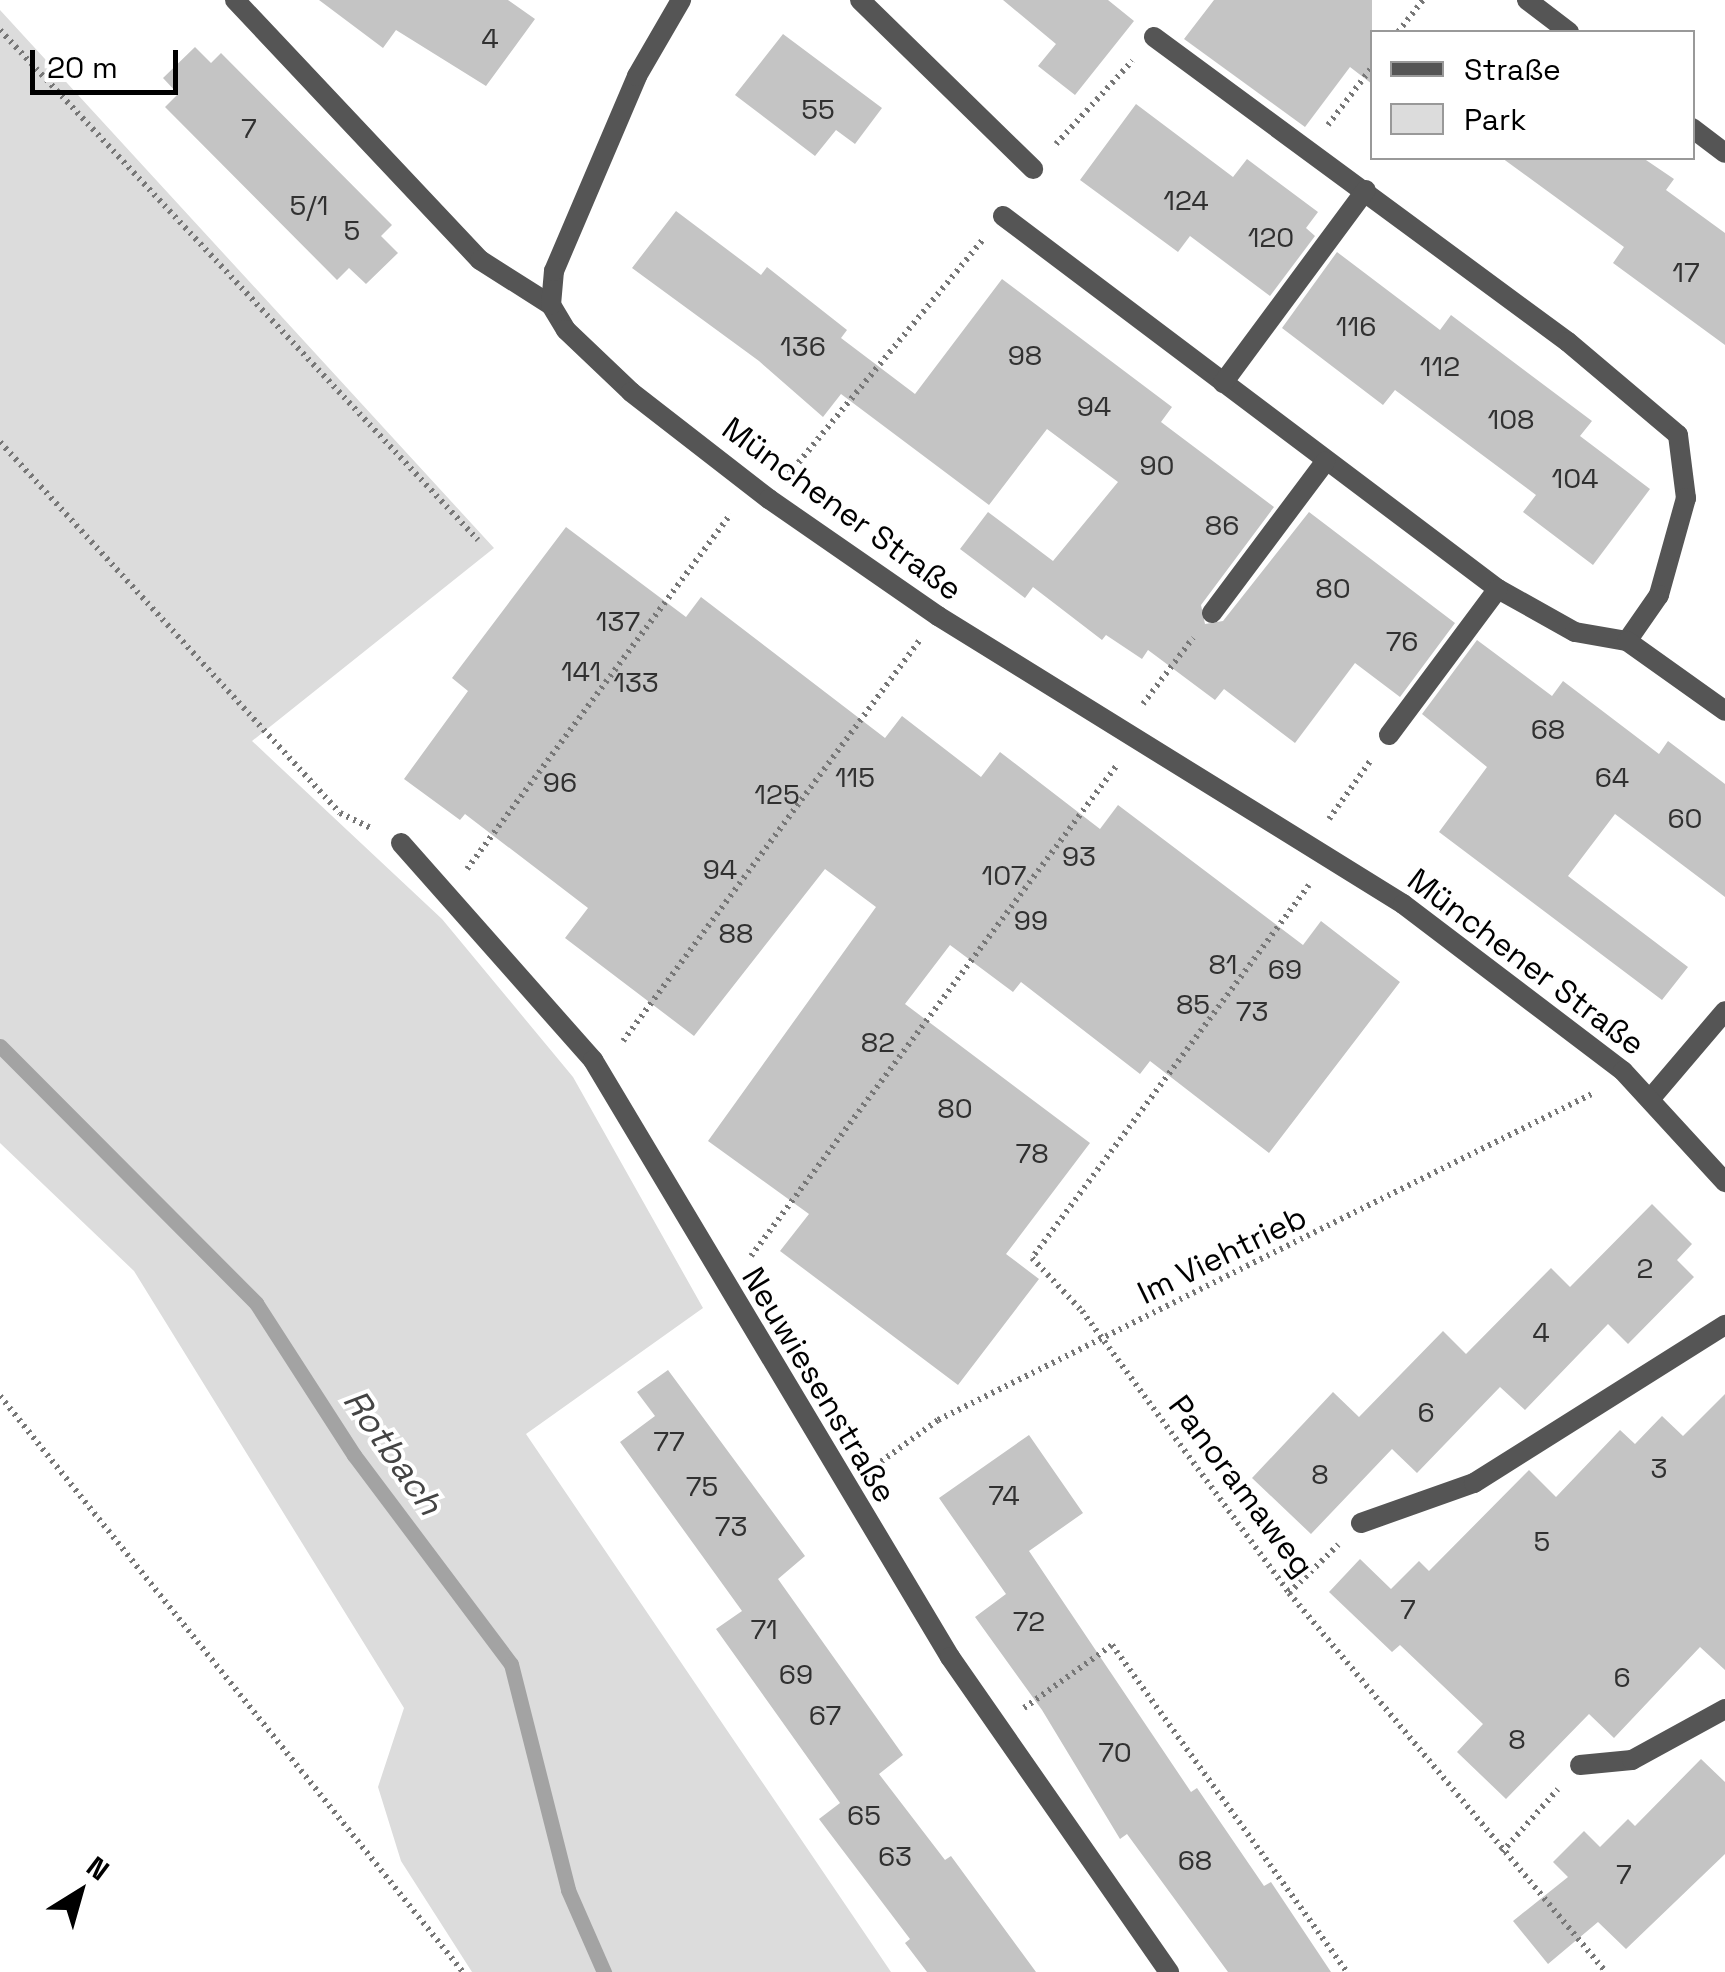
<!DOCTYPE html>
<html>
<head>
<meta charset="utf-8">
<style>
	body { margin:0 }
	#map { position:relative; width:1725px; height:1972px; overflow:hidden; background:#fff; font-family:"Space Grotesk",sans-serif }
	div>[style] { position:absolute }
	.green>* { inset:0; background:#dcdcdc }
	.stream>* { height:15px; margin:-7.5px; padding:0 7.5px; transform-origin:7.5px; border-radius:7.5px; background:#a3a3a3 }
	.building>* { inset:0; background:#c4c4c4 }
	.path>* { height:6px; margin-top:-3px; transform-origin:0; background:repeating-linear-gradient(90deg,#777 0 2.5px,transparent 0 7.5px) }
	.service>* { height:20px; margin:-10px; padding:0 10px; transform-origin:10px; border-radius:10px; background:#555 }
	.minor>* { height:20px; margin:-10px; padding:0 10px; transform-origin:10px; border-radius:10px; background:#555 }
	span { translate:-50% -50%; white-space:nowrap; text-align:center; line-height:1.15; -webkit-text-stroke:8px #fff; paint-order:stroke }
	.number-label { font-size:28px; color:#313131 }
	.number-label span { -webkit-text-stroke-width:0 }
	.street-label { font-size:32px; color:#000 }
	.water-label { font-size:35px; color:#444; font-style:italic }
	.legend { position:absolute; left:1370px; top:30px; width:325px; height:130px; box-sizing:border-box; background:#fff; border:2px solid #999; margin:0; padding:12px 18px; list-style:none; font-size:30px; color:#000 }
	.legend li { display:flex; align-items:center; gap:20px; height:50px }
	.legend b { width:50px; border:2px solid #999 }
	.north { position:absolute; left:30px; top:1842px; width:100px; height:100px; -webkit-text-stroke:8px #fff; paint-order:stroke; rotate:37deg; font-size:28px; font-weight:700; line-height:40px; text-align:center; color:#000 }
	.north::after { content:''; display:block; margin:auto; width:35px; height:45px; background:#000; clip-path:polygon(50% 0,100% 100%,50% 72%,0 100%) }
	.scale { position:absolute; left:30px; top:50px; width:148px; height:45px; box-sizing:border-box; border:5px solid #000; border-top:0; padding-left:12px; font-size:30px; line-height:35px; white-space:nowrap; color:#000; -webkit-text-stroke:8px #fff; paint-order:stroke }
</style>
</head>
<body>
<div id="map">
	<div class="green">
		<i style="clip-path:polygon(0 10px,494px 548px,252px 741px,442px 919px,573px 1077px,703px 1308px,526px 1434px,891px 1972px,472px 1972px,401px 1861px,378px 1787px,404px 1708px,134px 1271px,0 1143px)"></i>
	</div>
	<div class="stream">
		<i style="left:0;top:1046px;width:363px;rotate:45.1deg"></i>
		<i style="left:256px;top:1303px;width:181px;rotate:57.2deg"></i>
		<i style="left:354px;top:1455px;width:261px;rotate:53.1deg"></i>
		<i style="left:511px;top:1664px;width:233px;rotate:75.8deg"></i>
		<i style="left:568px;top:1890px;width:90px;rotate:66.3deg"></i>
	</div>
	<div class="building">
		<i style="clip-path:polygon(319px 0,508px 0,535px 19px,486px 86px,396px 30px,383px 48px)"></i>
		<i style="clip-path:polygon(1003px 0,1108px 0,1134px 21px,1075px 95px,1038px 66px,1056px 44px)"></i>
		<i style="clip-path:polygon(1214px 0,1372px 0,1372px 84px,1350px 67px,1305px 127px,1184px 39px)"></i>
		<i style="clip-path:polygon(783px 34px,882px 108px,855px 144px,836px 130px,815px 156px,735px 95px)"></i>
		<i style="clip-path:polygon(195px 47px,211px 63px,221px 53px,392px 225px,381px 236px,398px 253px,366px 284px,349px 268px,337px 280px,165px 107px,178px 94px,163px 78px)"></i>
		<i style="clip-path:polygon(1136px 104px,1233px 177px,1247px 159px,1318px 212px,1306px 228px,1315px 236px,1270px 296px,1190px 236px,1178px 252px,1080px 180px)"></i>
		<i style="clip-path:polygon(1502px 158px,1643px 158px,1674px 179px,1666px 190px,1725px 233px,1725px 345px,1613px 263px,1624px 247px)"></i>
		<i style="clip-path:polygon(676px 211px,761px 275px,767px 267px,847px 330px,841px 338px,915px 394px,1002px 279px,1172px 407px,1161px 422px,1274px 507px,1201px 605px,1205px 624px,1223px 621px,1309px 512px,1455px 623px,1400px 697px,1355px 663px,1295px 743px,1224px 689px,1215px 700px,1148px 650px,1142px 659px,1106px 635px,1102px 640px,1033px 587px,1025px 598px,960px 549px,988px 512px,1053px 561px,1118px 482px,1047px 429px,989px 505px,841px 394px,823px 417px,759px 361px,632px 268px)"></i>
		<i style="clip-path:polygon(1337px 252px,1440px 330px,1451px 315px,1592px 421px,1580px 436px,1650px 489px,1593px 565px,1523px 512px,1536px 495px,1395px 390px,1383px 405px,1282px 328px)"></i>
		<i style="clip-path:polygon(566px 527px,686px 617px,701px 597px,885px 738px,902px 716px,981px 777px,1000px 752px,1100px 829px,1118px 805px,1303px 945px,1321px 921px,1400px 982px,1269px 1153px,1150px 1061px,1140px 1074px,1021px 982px,1013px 992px,950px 945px,905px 1004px,1090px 1143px,1006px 1254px,1039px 1279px,958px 1385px,780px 1251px,809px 1214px,708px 1141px,876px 907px,825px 869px,694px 1036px,565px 938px,588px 908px,465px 814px,460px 820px,404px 779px,468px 691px,452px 678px)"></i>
		<i style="clip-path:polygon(1477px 640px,1552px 696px,1563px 681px,1659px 754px,1668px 741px,1725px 784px,1725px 897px,1615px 814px,1568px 876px,1688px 967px,1662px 1000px,1439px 832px,1487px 767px,1422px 714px)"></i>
		<i style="clip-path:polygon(1652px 1204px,1692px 1244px,1677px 1260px,1694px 1277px,1628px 1344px,1608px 1324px,1525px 1410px,1500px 1387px,1417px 1473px,1392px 1449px,1311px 1534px,1252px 1478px,1333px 1392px,1359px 1417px,1443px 1331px,1466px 1354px,1551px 1268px,1570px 1287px)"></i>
		<i style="clip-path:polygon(668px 1370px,805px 1556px,778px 1579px,903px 1755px,879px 1774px,945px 1860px,951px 1856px,1036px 1972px,927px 1972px,905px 1943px,910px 1939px,819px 1819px,840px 1803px,716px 1629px,742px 1611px,620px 1442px,655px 1416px,637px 1392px)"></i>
		<i style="clip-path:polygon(1725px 1394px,1725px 1670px,1700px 1647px,1614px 1738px,1589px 1714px,1506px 1799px,1457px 1752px,1483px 1724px,1400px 1645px,1392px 1652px,1329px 1592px,1360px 1559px,1391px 1589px,1419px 1561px,1429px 1571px,1529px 1470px,1556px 1497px,1620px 1430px,1635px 1444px,1662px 1416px,1683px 1436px)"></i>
		<i style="clip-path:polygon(1029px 1435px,1083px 1513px,1029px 1551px,1191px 1792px,1197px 1788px,1264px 1886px,1271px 1882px,1331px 1972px,1228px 1972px,1127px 1834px,1120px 1839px,1042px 1710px,975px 1617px,1006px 1594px,939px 1498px)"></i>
		<i style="clip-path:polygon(1701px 1759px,1725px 1782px,1725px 1854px,1626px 1949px,1598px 1922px,1548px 1964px,1513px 1921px,1568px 1877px,1553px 1862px,1584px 1831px,1600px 1847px,1628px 1819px,1635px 1826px)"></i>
	</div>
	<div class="path">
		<i style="left:0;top:30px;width:699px;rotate:46.86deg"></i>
		<i style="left:1398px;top:32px;width:41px;rotate:-52deg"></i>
		<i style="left:1328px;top:125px;width:73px;rotate:-52.8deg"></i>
		<i style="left:1056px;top:144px;width:113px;rotate:-47.5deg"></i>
		<i style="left:0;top:442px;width:503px;rotate:47.5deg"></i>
		<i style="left:340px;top:813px;width:37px;rotate:26deg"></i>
		<i style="left:789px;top:474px;width:303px;rotate:-50.4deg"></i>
		<i style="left:1143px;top:704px;width:83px;rotate:-52.9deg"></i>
		<i style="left:1329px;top:819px;width:72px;rotate:-54.6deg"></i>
		<i style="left:467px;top:869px;width:442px;rotate:-53.4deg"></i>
		<i style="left:1309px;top:885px;width:465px;rotate:126.6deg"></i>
		<i style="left:1032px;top:1258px;width:73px;rotate:46.7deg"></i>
		<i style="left:1082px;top:1311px;width:350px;rotate:53.7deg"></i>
		<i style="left:1289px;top:1593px;width:494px;rotate:50.1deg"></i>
		<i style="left:623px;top:1041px;width:498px;rotate:-53.5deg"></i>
		<i style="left:751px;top:1256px;width:612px;rotate:-53.3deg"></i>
		<i style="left:0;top:1396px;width:739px;rotate:51.21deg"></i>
		<i style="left:875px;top:1466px;width:78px;rotate:-36.1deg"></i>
		<i style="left:938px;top:1420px;width:733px;rotate:-26.5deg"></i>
		<i style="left:1289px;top:1593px;width:69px;rotate:-44.4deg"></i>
		<i style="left:1024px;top:1708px;width:108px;rotate:-35.6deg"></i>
		<i style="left:1112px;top:1645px;width:403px;rotate:54.3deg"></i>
		<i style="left:1502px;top:1852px;width:84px;rotate:-48.4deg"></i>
	</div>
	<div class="service">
		<i style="left:860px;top:0;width:242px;rotate:44.3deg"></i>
		<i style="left:1154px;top:37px;width:514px;rotate:36.38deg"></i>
		<i style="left:1568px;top:342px;width:144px;rotate:40.2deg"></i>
		<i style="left:1678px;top:435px;width:64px;rotate:82.8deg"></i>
		<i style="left:1686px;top:498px;width:101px;rotate:105.6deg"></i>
		<i style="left:1659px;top:595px;width:56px;rotate:124.8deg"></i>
		<i style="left:1003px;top:216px;width:620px;rotate:37deg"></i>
		<i style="left:1498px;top:589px;width:88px;rotate:29.2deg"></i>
		<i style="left:1575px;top:632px;width:53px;rotate:9.8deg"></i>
		<i style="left:1627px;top:641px;width:120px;rotate:35.5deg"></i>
		<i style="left:1223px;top:383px;width:240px;rotate:-53.5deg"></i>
		<i style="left:1212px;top:613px;width:189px;rotate:-53.2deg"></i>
		<i style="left:1389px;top:735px;width:182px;rotate:-53.3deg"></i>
		<i style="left:1651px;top:1098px;width:114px;rotate:-49.6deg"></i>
	</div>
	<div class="minor">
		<i style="left:235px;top:0;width:357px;rotate:46.7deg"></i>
		<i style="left:480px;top:260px;width:84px;rotate:32.4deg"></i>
		<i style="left:551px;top:305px;width:29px;rotate:59deg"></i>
		<i style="left:566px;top:330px;width:90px;rotate:43.6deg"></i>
		<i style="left:631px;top:392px;width:175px;rotate:37.8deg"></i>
		<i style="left:769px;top:499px;width:206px;rotate:34.7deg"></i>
		<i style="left:938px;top:616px;width:547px;rotate:31.77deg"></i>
		<i style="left:1403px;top:904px;width:276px;rotate:37.2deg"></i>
		<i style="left:1623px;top:1071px;width:151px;rotate:47.4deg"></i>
		<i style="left:1527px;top:0;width:53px;rotate:37.3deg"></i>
		<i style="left:1692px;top:128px;width:41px;rotate:37.1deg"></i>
		<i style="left:551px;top:305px;width:34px;rotate:-85deg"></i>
		<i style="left:554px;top:271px;width:212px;rotate:-66.9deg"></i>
		<i style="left:637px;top:76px;width:88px;rotate:-59.9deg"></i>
		<i style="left:401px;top:843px;width:290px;rotate:48.5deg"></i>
		<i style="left:593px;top:1060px;width:696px;rotate:59.12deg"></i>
		<i style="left:950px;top:1657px;width:384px;rotate:55.2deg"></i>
		<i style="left:1361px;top:1523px;width:120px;rotate:-19.5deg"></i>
		<i style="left:1474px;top:1483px;width:297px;rotate:-32.2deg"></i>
		<i style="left:1580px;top:1765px;width:52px;rotate:-5.5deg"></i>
		<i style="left:1632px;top:1760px;width:106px;rotate:-28.7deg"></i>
	</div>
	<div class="number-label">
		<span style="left:490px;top:38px">4</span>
		<span style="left:818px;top:109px">55</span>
		<span style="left:249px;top:128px">7</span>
		<span style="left:1186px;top:200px">124</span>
		<span style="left:309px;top:205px">5/1</span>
		<span style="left:352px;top:230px">5</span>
		<span style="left:1271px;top:237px">120</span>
		<span style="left:1686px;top:272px">17</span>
		<span style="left:1356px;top:326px">116</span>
		<span style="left:803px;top:346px">136</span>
		<span style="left:1025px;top:355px">98</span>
		<span style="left:1440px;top:366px">112</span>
		<span style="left:1094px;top:406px">94</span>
		<span style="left:1511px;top:419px">108</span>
		<span style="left:1157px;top:465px">90</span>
		<span style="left:1575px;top:478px">104</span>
		<span style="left:1222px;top:525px">86</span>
		<span style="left:1333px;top:588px">80</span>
		<span style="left:618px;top:621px">137</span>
		<span style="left:1402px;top:641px">76</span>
		<span style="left:581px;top:671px">141</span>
		<span style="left:636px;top:682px">133</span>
		<span style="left:1548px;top:729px">68</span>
		<span style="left:855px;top:777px">115</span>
		<span style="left:1612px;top:777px">64</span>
		<span style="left:560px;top:782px">96</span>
		<span style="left:777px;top:794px">125</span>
		<span style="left:1685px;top:818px">60</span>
		<span style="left:1079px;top:856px">93</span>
		<span style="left:720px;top:869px">94</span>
		<span style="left:1004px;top:875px">107</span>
		<span style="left:1031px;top:920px">99</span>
		<span style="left:736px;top:933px">88</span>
		<span style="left:1223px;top:964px">81</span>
		<span style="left:1285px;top:969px">69</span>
		<span style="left:1193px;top:1004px">85</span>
		<span style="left:1252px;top:1011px">73</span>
		<span style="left:878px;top:1042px">82</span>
		<span style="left:955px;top:1108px">80</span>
		<span style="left:1032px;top:1153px">78</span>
		<span style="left:1645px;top:1268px">2</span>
		<span style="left:1541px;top:1332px">4</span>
		<span style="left:1426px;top:1412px">6</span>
		<span style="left:669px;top:1441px">77</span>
		<span style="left:1659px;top:1468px">3</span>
		<span style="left:1320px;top:1474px">8</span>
		<span style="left:702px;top:1486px">75</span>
		<span style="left:1004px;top:1495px">74</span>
		<span style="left:731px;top:1526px">73</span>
		<span style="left:1542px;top:1541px">5</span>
		<span style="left:1408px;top:1609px">7</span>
		<span style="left:1029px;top:1621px">72</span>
		<span style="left:764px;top:1629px">71</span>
		<span style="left:796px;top:1674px">69</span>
		<span style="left:1622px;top:1677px">6</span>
		<span style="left:825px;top:1715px">67</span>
		<span style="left:1517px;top:1739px">8</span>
		<span style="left:1115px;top:1752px">70</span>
		<span style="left:864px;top:1815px">65</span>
		<span style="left:895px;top:1856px">63</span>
		<span style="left:1195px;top:1860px">68</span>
		<span style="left:1624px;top:1874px">7</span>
	</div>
	<div class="street-label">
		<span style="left:842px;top:509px;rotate:36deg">Münchener Straße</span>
		<span style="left:1526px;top:962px;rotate:37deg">Münchener Straße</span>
		<span style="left:1222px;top:1255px;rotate:-26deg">Im Viehtrieb</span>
		<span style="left:819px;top:1385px;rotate:59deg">Neuwiesenstraße</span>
		<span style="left:1241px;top:1486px;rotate:53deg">Panoramaweg</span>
	</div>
	<div class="water-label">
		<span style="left:393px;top:1452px;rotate:55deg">Rotbach</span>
	</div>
	<ul class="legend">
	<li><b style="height:12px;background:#555"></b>Straße</li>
	<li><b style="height:28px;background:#dcdcdc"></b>Park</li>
	</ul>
	<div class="north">N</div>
	<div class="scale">20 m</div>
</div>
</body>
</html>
